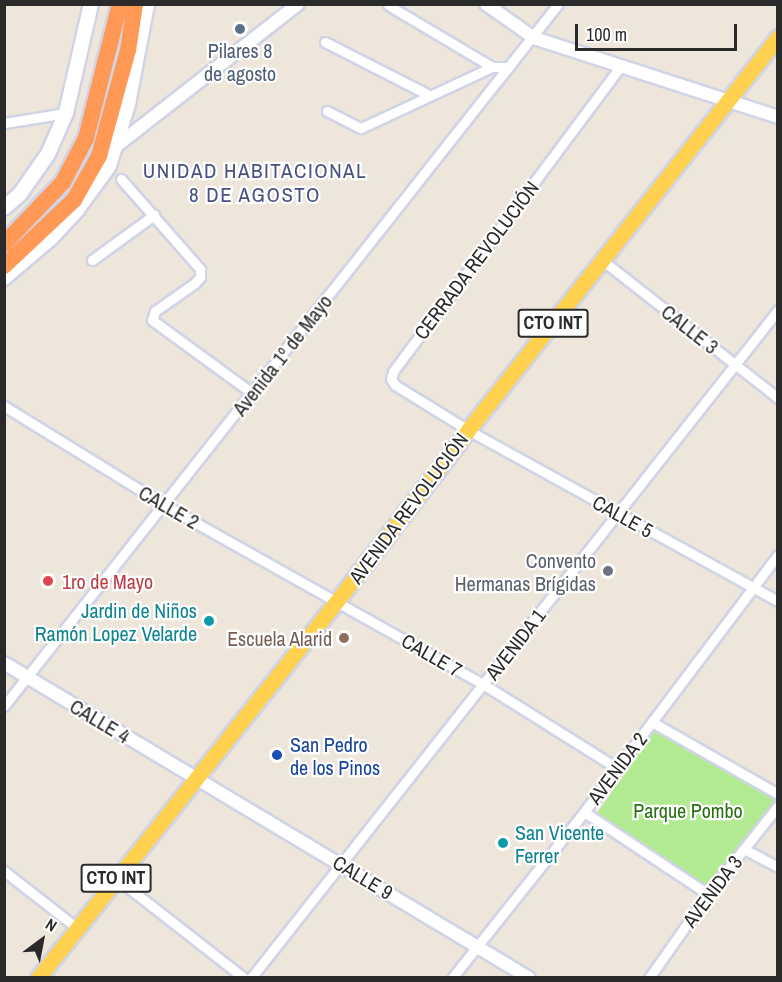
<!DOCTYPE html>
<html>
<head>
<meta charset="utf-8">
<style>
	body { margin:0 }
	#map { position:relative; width:782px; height:982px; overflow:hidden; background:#eee5db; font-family:"Archivo Narrow",sans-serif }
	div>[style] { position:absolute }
	.green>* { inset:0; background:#b2ea91 }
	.roads { filter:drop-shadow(2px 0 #d0d4e5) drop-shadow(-2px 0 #d0d4e5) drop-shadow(0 2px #d0d4e5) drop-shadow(0 -2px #d0d4e5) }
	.minor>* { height:9px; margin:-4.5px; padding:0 4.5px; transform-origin:4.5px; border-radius:4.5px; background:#fff }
	.tertiary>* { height:12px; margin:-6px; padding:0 6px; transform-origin:6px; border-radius:6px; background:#fff }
	.secondary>* { height:14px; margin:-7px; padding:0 7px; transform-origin:7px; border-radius:7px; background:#fff }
	.primary>* { height:15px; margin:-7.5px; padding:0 7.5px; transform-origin:7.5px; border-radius:7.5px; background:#ffd14f }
	.motorway>* { height:16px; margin:-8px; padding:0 8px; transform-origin:8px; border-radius:8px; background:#f95 }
	.dots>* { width:16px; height:16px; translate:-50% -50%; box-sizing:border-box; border:3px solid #fff; border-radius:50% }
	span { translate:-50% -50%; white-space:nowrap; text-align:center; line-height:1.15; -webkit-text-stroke:4.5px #fff; paint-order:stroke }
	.shield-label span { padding:2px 4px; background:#fff; border:2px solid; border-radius:4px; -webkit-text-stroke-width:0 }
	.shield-label { font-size:18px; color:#2a2a2a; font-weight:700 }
	.service-label { font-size:20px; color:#4e5e75 }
	.street-label { font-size:20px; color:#2a2a2a }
	.worship-label { font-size:20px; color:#5b616d }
	.right { translate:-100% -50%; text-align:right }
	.health-label { font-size:20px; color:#be3a42 }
	.left { translate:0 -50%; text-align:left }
	.culture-label { font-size:20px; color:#0d838f }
	.education-label { font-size:20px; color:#785e54 }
	.transit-label { font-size:20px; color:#164399 }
	.park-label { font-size:20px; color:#286f12 }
	.neighbourhood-label { font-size:21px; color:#465280; letter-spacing:1.5px }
	.frame { position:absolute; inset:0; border:6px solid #2a2a2a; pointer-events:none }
	.north { position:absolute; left:12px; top:910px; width:60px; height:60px; -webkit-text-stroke:4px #fff; paint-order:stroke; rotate:32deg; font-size:16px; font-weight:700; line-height:24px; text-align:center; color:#2a2a2a }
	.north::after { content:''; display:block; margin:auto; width:21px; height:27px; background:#2a2a2a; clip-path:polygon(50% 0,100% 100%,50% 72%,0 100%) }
	.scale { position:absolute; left:575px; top:24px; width:162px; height:27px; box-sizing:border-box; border:3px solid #2a2a2a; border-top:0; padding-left:8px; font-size:18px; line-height:21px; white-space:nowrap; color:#2a2a2a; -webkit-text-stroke:4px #fff; paint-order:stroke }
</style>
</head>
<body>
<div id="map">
	<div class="green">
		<i style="clip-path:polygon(657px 728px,777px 798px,708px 889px,595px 816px)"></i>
	</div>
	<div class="roads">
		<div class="minor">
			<i style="left:388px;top:5px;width:121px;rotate:30.8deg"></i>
			<i style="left:325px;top:42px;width:117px;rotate:27deg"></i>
			<i style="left:620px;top:67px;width:380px;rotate:126.7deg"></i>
			<i style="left:393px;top:372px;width:7px;rotate:106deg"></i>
			<i style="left:391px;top:379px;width:7px;rotate:56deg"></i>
			<i style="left:395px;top:385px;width:86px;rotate:31.7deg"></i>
			<i style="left:468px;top:430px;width:354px;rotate:28.9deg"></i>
			<i style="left:327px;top:111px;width:38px;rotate:27deg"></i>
			<i style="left:361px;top:128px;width:145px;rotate:-25deg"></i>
			<i style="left:492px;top:67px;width:16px"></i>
			<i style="left:4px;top:123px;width:63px;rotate:-9.2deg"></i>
			<i style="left:121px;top:179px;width:120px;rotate:48.7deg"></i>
			<i style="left:200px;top:269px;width:8px;rotate:90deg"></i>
			<i style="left:200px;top:277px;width:8px;rotate:130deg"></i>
			<i style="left:195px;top:283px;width:49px;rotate:145deg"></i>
			<i style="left:155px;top:311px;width:9px;rotate:108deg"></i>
			<i style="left:152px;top:320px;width:124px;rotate:36.1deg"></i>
			<i style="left:92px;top:260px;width:77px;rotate:-36deg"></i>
			<i style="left:602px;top:260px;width:224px;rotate:38.1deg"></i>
			<i style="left:4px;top:406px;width:188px;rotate:31.7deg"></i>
			<i style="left:164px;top:505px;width:366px;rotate:29.3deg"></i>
			<i style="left:483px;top:684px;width:158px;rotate:32.1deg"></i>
			<i style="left:4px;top:706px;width:894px;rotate:-51.72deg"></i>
			<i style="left:652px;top:722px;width:145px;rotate:29.7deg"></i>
			<i style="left:584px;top:812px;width:149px;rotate:33.5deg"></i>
			<i style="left:744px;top:849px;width:38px;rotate:28deg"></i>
			<i style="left:4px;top:871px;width:93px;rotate:38deg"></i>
			<i style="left:116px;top:878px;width:162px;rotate:38deg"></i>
			<i style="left:251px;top:978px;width:851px;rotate:-51.73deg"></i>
			<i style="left:452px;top:978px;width:212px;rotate:-51.5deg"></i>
			<i style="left:584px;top:812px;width:322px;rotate:-53deg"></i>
			<i style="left:649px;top:978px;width:103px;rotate:-54.9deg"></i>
			<i style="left:708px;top:894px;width:112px;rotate:-51.5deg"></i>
		</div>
		<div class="tertiary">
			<i style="left:486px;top:4px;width:59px;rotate:35.3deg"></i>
			<i style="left:534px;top:38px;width:256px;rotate:17.9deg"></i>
			<i style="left:115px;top:147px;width:232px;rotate:-38deg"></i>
			<i style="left:4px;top:663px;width:612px;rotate:30.96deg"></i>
		</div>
		<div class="secondary">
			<i style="left:4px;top:208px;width:21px;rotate:-41deg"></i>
			<i style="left:20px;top:194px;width:49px;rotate:-55deg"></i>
			<i style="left:48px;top:154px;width:45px;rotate:-66.3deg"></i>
			<i style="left:66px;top:113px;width:112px;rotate:-77.1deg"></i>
			<i style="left:4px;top:278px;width:62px;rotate:-40.4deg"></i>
			<i style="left:51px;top:238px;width:38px;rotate:-47deg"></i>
			<i style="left:77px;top:210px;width:54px;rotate:-54deg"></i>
			<i style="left:109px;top:166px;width:65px;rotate:-73deg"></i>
			<i style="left:128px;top:104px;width:102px;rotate:-79.2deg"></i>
		</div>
		<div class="primary">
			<i style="left:38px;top:978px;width:481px;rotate:-51.6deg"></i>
			<i style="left:337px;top:601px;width:215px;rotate:-52.5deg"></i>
			<i style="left:468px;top:430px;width:501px;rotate:-51.73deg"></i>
		</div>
		<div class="motorway">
			<i style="left:4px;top:244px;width:86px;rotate:-46.4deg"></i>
			<i style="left:63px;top:182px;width:50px;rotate:-62.4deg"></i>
			<i style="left:86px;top:138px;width:138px;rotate:-75.8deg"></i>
			<i style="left:4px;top:266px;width:96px;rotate:-43.3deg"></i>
			<i style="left:74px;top:200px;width:51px;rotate:-60.4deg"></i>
			<i style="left:99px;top:156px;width:110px;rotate:-74.7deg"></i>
			<i style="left:128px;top:50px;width:47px;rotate:-81.3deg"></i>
		</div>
	</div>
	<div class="dots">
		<i style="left:240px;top:29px;background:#5c6f8a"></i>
		<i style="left:608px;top:571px;background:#6b7280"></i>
		<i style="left:48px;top:581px;background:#e0444e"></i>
		<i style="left:209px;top:621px;background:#0f9aa8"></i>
		<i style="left:344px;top:638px;background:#8d6e63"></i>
		<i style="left:277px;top:755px;background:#1a4fb4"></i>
		<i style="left:503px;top:843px;background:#0f9aa8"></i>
	</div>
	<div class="shield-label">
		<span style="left:553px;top:323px">CTO INT</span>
		<span style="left:116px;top:878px">CTO INT</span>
	</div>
	<div class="service-label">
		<span style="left:240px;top:62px">Pilares 8<br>de agosto</span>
	</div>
	<div class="street-label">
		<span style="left:476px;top:260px;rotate:-53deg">CERRADA REVOLUCIÓN</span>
		<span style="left:690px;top:329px;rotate:38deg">CALLE 3</span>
		<span style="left:282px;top:355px;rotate:-52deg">Avenida 1º de Mayo</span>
		<span style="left:169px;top:507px;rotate:30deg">CALLE 2</span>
		<span style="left:408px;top:508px;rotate:-53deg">AVENIDA REVOLUCIÓN</span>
		<span style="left:623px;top:516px;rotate:29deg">CALLE 5</span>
		<span style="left:515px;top:644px;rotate:-52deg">AVENIDA 1</span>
		<span style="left:432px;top:655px;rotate:30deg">CALLE 7</span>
		<span style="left:100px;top:721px;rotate:31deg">CALLE 4</span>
		<span style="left:617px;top:768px;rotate:-53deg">AVENIDA 2</span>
		<span style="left:363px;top:877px;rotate:31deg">CALLE 9</span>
		<span style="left:712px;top:891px;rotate:-53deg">AVENIDA 3</span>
	</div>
	<div class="worship-label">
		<span class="right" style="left:596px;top:572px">Convento<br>Hermanas Brígidas</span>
	</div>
	<div class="health-label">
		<span class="left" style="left:62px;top:581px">1ro de Mayo</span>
	</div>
	<div class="culture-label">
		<span class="right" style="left:197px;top:622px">Jardin de Niños<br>Ramón Lopez Velarde</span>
		<span class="left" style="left:515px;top:844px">San Vicente<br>Ferrer</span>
	</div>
	<div class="education-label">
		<span class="right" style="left:332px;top:638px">Escuela Alarid</span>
	</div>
	<div class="transit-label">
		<span class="left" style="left:290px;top:756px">San Pedro<br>de los Pinos</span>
	</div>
	<div class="park-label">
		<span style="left:688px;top:810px">Parque Pombo</span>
	</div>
	<div class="neighbourhood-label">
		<span style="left:255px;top:183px">UNIDAD HABITACIONAL<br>8 DE AGOSTO</span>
	</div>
	<div class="frame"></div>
	<div class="north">N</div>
	<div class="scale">100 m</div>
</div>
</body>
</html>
